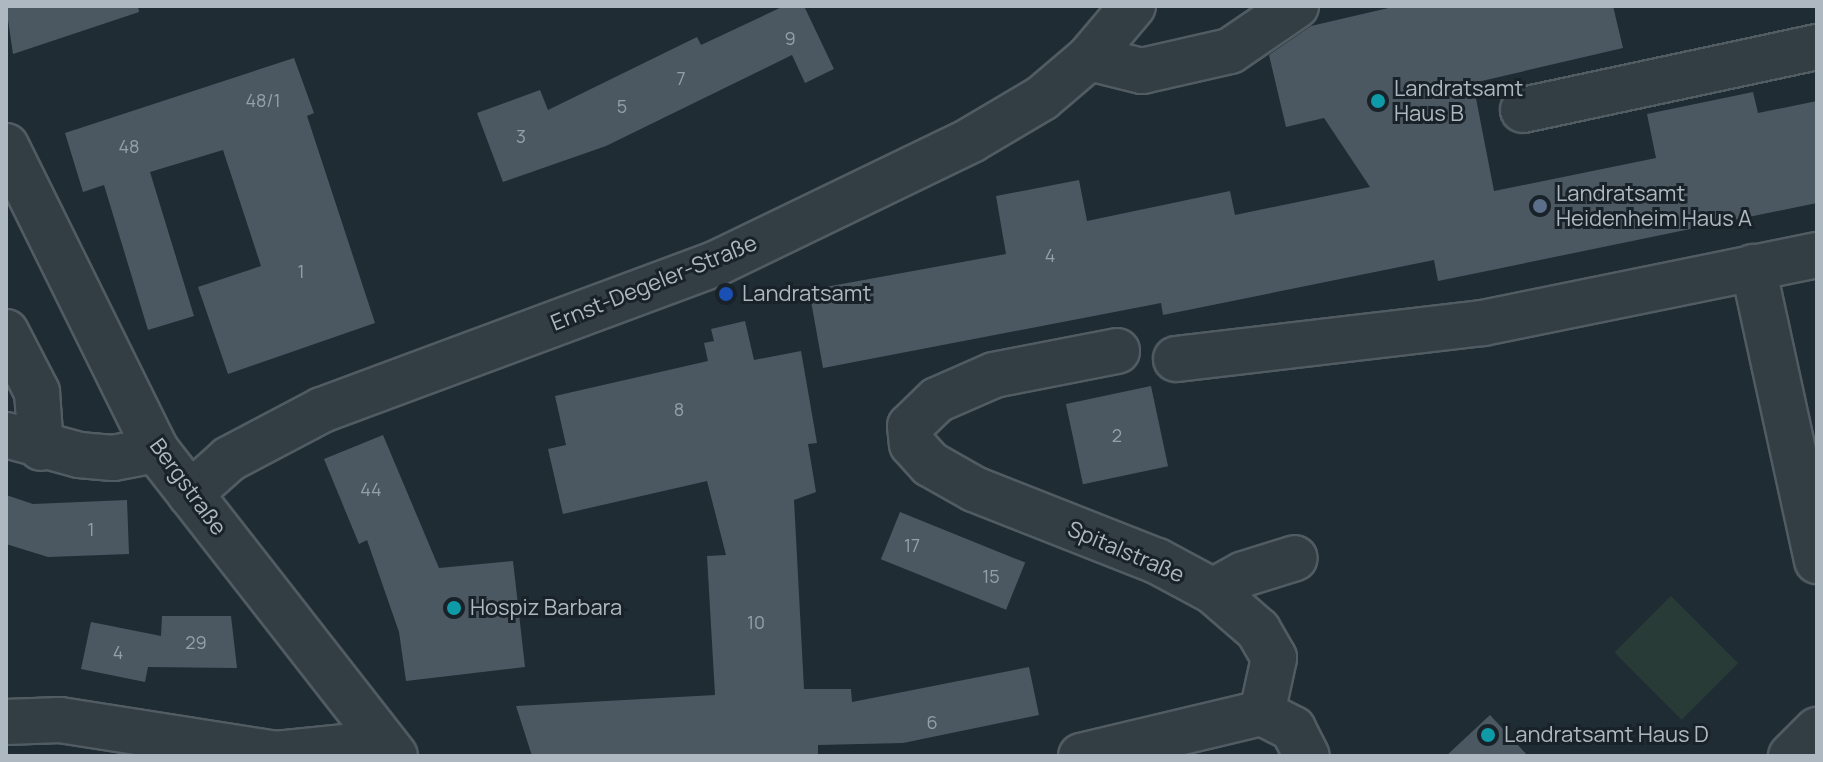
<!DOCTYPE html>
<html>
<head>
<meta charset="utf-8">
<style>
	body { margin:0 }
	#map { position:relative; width:1823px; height:762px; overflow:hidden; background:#202c33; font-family:Manrope,sans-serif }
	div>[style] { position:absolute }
	.green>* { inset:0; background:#283b37; transform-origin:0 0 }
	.building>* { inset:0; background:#4b5862; transform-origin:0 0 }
	.roads { filter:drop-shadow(2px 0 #515b62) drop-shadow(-2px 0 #515b62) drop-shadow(0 2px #515b62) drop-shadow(0 -2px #515b62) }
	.minor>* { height:44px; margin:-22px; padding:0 22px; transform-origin:22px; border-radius:22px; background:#333d44 }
	.dots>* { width:22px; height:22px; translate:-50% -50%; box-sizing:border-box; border:4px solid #192228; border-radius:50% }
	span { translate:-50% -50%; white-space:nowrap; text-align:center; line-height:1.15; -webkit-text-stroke:6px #192228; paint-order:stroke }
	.number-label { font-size:18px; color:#94a0a9 }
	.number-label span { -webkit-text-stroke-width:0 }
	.poi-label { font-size:22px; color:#adb8c1 }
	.left { translate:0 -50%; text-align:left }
	.street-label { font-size:22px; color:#adb8c1 }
	.frame { position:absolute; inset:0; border:8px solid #adb8c1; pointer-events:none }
</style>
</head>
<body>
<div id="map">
	<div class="green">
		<i style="left:1671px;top:596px;width:95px;height:80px;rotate:45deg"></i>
	</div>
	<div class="building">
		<i style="clip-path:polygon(6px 6px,138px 6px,139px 12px,13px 54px)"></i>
		<i style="clip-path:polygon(784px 6px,804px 6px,834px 69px,805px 83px,792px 55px,606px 146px,503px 182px,477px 113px,540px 90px,548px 110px,697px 37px,701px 45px)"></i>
		<i style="clip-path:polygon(1397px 6px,1613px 6px,1623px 48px,1473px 83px,1494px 191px,1656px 158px,1647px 114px,1753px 92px,1758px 113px,1817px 101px,1817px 203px,1438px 281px,1434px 260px,1163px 315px,1161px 303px,823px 368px,809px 290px,1006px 254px,996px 196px,1079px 180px,1087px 221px,1230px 191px,1235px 215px,1370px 187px,1324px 118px,1286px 127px,1269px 55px,1311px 26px)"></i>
		<i style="clip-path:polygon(294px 58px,314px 113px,307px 116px,375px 323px,228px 374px,198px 287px,261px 266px,223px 150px,150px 172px,194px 316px,148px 330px,104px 185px,83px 192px,65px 133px)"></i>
		<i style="clip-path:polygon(745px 321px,754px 360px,801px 351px,817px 443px,808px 444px,816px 492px,794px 500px,804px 689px,851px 689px,852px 702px,1029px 667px,1039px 715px,903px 743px,818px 745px,818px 756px,532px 756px,516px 706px,715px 695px,707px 556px,726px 555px,707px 481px,563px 514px,548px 449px,566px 445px,555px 396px,708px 361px,704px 343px,714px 341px,711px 329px)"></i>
		<i style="left:1151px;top:386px;width:82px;height:87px;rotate:78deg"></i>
		<i style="clip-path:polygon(383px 435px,439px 568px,513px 561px,525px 667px,406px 681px,399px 632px,367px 540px,359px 544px,324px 459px)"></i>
		<i style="clip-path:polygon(6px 495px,33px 504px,127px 500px,129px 554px,48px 557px,6px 544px)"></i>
		<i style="left:900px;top:512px;width:135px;height:51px;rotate:22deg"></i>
		<i style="clip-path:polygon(162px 616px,231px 616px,237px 668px,148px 667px,145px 682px,81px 669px,91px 622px,161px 636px)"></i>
		<i style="clip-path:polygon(1490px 715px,1528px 756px,1446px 756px)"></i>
	</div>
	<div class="roads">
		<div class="minor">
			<i style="left:1089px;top:58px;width:55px;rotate:13.8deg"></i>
			<i style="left:1142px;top:71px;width:90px;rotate:-12.8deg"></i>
			<i style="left:1230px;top:51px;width:80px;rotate:-34.3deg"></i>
			<i style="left:1523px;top:110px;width:301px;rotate:-12.1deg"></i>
			<i style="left:6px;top:146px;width:339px;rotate:63.7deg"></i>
			<i style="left:156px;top:450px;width:388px;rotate:52deg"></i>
			<i style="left:1753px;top:267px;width:301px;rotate:77.7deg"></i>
			<i style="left:6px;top:332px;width:68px;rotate:62.7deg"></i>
			<i style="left:37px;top:392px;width:56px;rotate:85.9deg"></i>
			<i style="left:1117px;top:351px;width:125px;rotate:169deg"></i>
			<i style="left:994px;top:375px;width:62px;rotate:156.3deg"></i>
			<i style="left:937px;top:400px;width:37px;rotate:136deg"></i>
			<i style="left:910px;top:426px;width:18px;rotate:84deg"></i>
			<i style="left:912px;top:444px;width:27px;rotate:48deg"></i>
			<i style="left:930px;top:464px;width:51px;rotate:29.6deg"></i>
			<i style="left:974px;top:489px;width:197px;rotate:21.5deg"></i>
			<i style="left:1157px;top:561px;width:64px;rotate:28.2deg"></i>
			<i style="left:1213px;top:591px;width:60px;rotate:40.9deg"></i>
			<i style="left:1258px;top:630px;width:32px;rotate:60deg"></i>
			<i style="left:1274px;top:658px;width:56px;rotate:102.3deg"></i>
			<i style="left:1176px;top:359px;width:309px;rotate:-6.7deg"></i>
			<i style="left:1483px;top:323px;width:341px;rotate:-11.5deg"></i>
			<i style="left:6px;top:435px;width:76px;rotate:15.3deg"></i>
			<i style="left:79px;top:455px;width:34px;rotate:5deg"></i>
			<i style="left:113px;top:458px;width:44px;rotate:-10.5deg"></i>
			<i style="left:190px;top:494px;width:52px;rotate:-41.9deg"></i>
			<i style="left:229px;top:459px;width:105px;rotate:-27.8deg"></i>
			<i style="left:322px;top:410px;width:421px;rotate:-20.4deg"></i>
			<i style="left:717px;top:263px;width:282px;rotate:-25.8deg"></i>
			<i style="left:971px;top:140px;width:82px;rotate:-30.6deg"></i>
			<i style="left:1042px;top:98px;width:62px;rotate:-40.4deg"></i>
			<i style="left:1089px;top:58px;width:68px;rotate:-49.8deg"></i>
			<i style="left:1213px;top:591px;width:35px;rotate:-29deg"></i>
			<i style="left:1244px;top:574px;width:53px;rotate:-17.4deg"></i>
			<i style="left:1262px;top:713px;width:35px;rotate:27deg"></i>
			<i style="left:1293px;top:729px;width:30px;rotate:63deg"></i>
			<i style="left:6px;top:722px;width:54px;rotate:-2.1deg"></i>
			<i style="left:60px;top:720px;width:219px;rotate:8.9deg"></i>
			<i style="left:276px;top:754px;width:109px;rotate:-5.8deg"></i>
			<i style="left:1081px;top:756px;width:186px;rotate:-13.4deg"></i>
			<i style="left:1791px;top:756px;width:37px;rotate:-45deg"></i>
		</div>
	</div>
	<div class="dots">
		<i style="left:1378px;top:101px;background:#0f9aa8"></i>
		<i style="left:1540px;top:206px;background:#5c6f8a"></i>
		<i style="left:726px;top:294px;background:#1a4fb4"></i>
		<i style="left:454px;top:608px;background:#0f9aa8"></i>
		<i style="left:1488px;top:735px;background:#0f9aa8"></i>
	</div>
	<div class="number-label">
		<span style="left:790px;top:38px">9</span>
		<span style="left:681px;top:78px">7</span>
		<span style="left:263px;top:100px">48/1</span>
		<span style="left:622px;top:106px">5</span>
		<span style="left:521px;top:136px">3</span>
		<span style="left:129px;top:146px">48</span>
		<span style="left:1050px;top:255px">4</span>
		<span style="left:301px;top:271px">1</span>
		<span style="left:679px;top:409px">8</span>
		<span style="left:1117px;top:435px">2</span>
		<span style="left:371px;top:489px">44</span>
		<span style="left:91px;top:529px">1</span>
		<span style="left:912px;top:545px">17</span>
		<span style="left:991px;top:576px">15</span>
		<span style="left:756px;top:622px">10</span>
		<span style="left:196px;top:642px">29</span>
		<span style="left:118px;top:652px">4</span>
		<span style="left:932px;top:722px">6</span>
	</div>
	<div class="poi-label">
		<span class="left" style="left:1394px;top:101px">Landratsamt<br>Haus B</span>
		<span class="left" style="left:1556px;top:206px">Landratsamt<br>Heidenheim Haus A</span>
		<span class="left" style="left:742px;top:294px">Landratsamt</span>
		<span class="left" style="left:470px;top:608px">Hospiz Barbara</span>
		<span class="left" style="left:1504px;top:735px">Landratsamt Haus D</span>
	</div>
	<div class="street-label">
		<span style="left:654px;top:283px;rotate:-22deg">Ernst-Degeler-Straße</span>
		<span style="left:188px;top:487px;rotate:54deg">Bergstraße</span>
		<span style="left:1126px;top:552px;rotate:23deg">Spitalstraße</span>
	</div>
	<div class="frame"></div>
</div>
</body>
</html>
